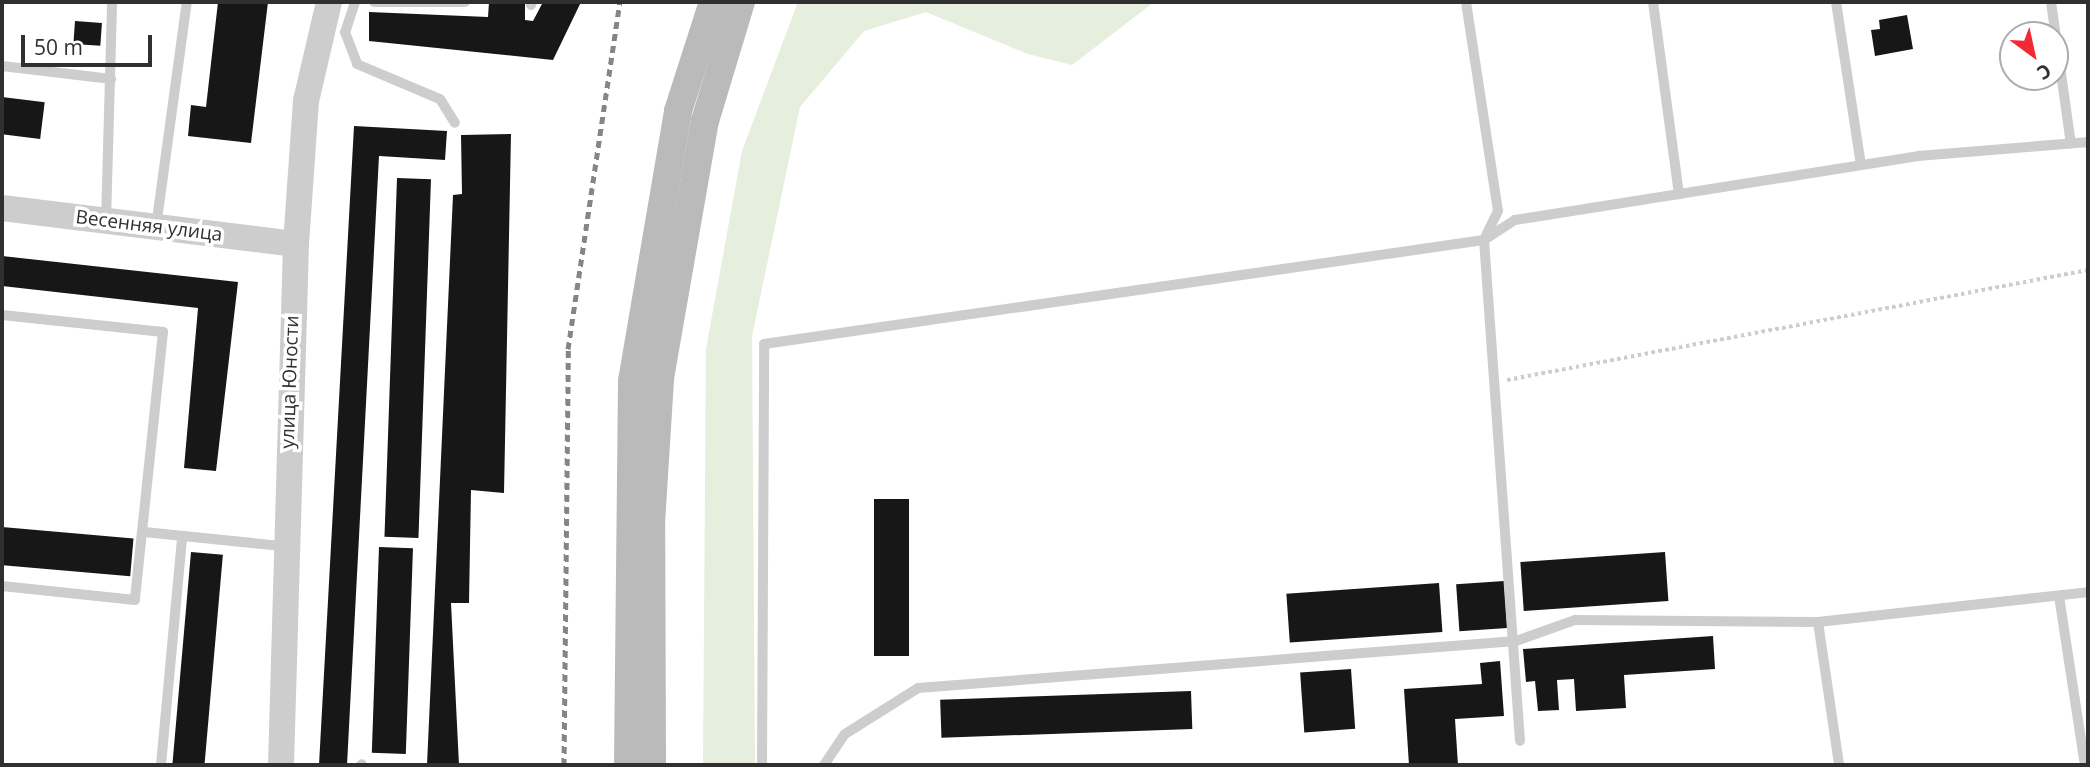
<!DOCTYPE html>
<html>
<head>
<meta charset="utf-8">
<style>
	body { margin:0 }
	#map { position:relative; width:2090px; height:767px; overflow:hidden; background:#fff; font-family:"Open Sans",sans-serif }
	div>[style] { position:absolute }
	.green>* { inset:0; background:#e6eedd }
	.building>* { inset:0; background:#171717; transform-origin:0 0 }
	.path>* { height:3.5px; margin-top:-1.75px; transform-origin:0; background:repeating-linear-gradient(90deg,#cdcdcd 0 3.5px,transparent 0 7px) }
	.service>* { height:10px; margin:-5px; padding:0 5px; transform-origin:5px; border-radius:5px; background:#cdcdcd }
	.tertiary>* { height:26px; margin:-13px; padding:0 13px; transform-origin:13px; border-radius:13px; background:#cdcdcd }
	.secondary>* { height:28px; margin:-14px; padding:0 14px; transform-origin:14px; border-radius:14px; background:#bababa }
	.rail>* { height:5px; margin-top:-2.5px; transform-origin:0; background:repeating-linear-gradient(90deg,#858585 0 7px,transparent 0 12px) }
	span { translate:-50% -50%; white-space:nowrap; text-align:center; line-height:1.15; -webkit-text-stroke:7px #fff; paint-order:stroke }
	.street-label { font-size:19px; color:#303030 }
	.frame { position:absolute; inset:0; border:4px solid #303030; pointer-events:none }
	.north { position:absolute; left:1999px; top:21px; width:70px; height:70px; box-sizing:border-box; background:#fff; border:2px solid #acacac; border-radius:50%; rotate:147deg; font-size:19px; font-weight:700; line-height:28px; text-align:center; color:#303030 }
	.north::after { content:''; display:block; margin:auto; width:24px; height:32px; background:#f22834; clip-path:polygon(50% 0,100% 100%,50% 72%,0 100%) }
	.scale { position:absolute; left:21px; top:35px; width:131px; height:32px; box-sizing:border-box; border:4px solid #303030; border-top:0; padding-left:9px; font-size:21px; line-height:24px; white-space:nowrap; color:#303030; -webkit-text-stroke:5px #fff; paint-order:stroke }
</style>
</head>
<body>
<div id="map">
	<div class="green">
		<i style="clip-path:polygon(798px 2px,1154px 2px,1072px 65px,1028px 54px,926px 12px,864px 31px,800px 107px,752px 336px,755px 765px,703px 765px,706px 349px,742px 151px)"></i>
	</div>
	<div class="building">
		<i style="clip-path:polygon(218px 2px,268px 2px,251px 143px,188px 136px,191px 105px,206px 107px)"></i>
		<i style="clip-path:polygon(489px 2px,525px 2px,525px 20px,533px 21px,543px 2px,581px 2px,553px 60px,369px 41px,369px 12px,488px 17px)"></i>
		<i style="clip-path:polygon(1907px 15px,1913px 49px,1875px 56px,1871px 30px,1880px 29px,1879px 20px)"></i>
		<i style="left:75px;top:21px;width:27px;height:23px;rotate:4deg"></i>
		<i style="left:2px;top:97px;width:43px;height:37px;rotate:7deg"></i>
		<i style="clip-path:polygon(354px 126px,447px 131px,445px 160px,379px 156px,347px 765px,319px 765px)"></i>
		<i style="clip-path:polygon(511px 134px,504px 493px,471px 490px,469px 603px,451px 603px,459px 765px,427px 765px,453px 195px,462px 194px,461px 135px)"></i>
		<i style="left:397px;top:178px;width:34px;height:359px;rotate:2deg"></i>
		<i style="clip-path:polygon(2px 256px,238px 282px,216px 471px,184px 468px,198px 308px,2px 286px)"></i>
		<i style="left:874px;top:499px;width:35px;height:157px"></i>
		<i style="left:2px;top:527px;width:132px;height:38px;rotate:5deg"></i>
		<i style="left:379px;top:547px;width:34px;height:206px;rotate:2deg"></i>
		<i style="left:191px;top:552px;width:32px;height:214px;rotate:5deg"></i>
		<i style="left:1665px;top:552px;width:49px;height:145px;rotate:86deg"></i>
		<i style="left:1504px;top:581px;width:47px;height:48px;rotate:86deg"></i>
		<i style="left:1439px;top:583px;width:49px;height:153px;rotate:86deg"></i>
		<i style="clip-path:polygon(1713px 636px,1715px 669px,1624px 675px,1626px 708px,1576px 711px,1574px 679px,1557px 680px,1559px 710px,1538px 711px,1535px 681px,1526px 682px,1523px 649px)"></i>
		<i style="clip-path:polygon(1500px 661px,1504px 716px,1455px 719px,1458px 765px,1409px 765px,1404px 689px,1482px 684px,1480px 663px)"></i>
		<i style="left:1351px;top:669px;width:60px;height:51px;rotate:86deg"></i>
		<i style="left:1191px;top:691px;width:38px;height:251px;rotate:88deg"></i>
	</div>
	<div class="path">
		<i style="left:1507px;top:380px;width:591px;rotate:-10.72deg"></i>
	</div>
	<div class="service">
		<i style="left:355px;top:2px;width:32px;rotate:108deg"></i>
		<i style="left:345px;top:32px;width:34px;rotate:69deg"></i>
		<i style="left:357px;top:64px;width:90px;rotate:22.9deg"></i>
		<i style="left:440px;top:99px;width:28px;rotate:58deg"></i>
		<i style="left:374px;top:2px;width:91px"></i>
		<i style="left:1466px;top:2px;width:211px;rotate:81.3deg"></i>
		<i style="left:1498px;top:211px;width:32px;rotate:116deg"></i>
		<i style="left:1653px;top:2px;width:194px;rotate:82.3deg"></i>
		<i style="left:1836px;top:2px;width:165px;rotate:81.3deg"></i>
		<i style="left:2051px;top:2px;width:143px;rotate:82deg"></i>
		<i style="left:531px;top:5px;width:3px;rotate:-72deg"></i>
		<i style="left:2px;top:66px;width:110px;rotate:6.8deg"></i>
		<i style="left:106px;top:221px;width:219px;rotate:-88.4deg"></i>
		<i style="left:156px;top:227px;width:227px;rotate:-82.2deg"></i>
		<i style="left:1484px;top:240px;width:37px;rotate:-33deg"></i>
		<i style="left:1515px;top:220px;width:408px;rotate:-9deg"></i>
		<i style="left:1918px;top:156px;width:171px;rotate:-4.7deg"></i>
		<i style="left:2px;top:315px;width:162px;rotate:6deg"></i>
		<i style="left:163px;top:332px;width:269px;rotate:96deg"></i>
		<i style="left:135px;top:600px;width:134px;rotate:-174deg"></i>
		<i style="left:144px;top:532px;width:140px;rotate:5.8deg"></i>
		<i style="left:2059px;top:596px;width:171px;rotate:81.3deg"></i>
		<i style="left:1818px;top:622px;width:145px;rotate:81.6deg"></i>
		<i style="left:161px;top:765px;width:229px;rotate:-84.7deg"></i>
		<i style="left:361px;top:765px;width:1px;rotate:-45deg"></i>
		<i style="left:762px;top:765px;width:421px;rotate:-89.7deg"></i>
		<i style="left:764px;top:344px;width:727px;rotate:-8.22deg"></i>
		<i style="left:1484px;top:240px;width:502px;rotate:85.89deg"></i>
		<i style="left:824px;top:765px;width:37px;rotate:-56deg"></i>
		<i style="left:845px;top:734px;width:86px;rotate:-32.2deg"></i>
		<i style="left:918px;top:688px;width:600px;rotate:-4.49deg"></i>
		<i style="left:1516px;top:641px;width:63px;rotate:-19.6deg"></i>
		<i style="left:1575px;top:620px;width:243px;rotate:0.5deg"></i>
		<i style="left:1818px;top:622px;width:272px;rotate:-6.3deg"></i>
	</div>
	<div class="tertiary">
		<i style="left:2px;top:208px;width:296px;rotate:7deg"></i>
		<i style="left:281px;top:765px;width:521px;rotate:-88.35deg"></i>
		<i style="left:296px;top:244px;width:143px;rotate:-86deg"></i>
		<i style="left:306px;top:101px;width:102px;rotate:-76.9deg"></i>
	</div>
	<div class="secondary">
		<i style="left:628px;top:765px;width:384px;rotate:-89.4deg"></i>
		<i style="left:632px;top:381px;width:274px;rotate:-80.3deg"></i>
		<i style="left:678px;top:111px;width:114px;rotate:-72.2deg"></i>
		<i style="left:652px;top:765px;width:242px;rotate:-90.2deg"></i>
		<i style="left:651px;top:523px;width:145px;rotate:-86.4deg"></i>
		<i style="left:660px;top:378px;width:261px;rotate:-80.1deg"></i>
		<i style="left:705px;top:121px;width:124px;rotate:-73.2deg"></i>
	</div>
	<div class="rail">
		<i style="left:564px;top:765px;width:416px;rotate:-89.4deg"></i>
		<i style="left:568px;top:349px;width:351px;rotate:-81.5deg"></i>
	</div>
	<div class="street-label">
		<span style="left:149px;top:226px;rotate:7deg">Весенняя улица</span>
		<span style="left:290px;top:382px;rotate:-88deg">улица Юности</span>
	</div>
	<div class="frame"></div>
	<div class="north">С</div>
	<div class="scale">50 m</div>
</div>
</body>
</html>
